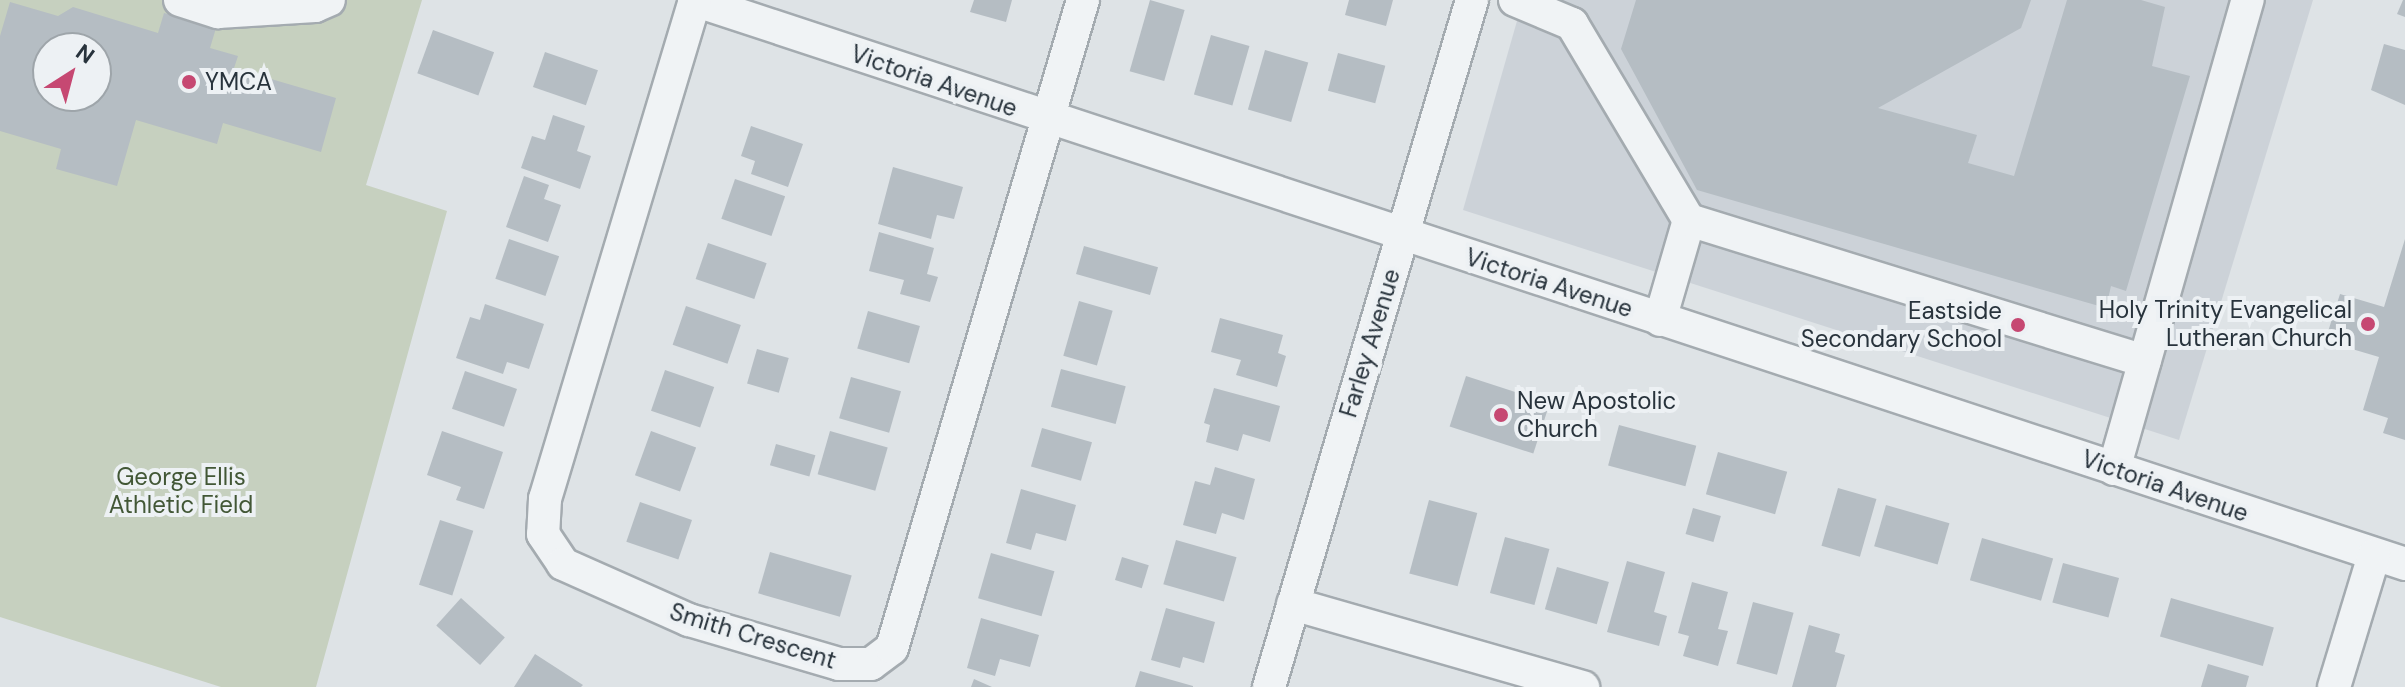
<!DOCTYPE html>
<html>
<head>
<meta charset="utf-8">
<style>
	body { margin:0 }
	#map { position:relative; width:2405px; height:687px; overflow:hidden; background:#dee3e6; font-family:"DM Sans",sans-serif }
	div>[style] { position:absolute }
	.built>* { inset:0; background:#ccd2d8 }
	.green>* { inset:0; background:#c6d0bf }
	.building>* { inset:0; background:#b5bdc3; transform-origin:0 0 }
	.roads { filter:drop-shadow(2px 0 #a4abb0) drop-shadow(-2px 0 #a4abb0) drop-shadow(0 2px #a4abb0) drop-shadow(0 -2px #a4abb0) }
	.minor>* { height:32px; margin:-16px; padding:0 16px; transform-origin:16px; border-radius:16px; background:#f0f3f5 }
	.dots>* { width:22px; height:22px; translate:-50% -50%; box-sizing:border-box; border:4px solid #edf1f4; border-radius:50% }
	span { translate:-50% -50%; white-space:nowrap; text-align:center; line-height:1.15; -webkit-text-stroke:8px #edf1f4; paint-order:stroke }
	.street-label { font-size:24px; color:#28333c }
	.poi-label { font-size:24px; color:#28333c }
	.left { translate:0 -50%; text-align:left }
	.right { translate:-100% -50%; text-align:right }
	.park-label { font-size:24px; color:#425736 }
	.north { position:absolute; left:32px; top:32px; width:80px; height:80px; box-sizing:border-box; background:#edf1f4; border:2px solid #9ea5aa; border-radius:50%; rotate:36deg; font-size:22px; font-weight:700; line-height:32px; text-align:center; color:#28333c }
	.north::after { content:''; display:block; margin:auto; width:28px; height:36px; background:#c64872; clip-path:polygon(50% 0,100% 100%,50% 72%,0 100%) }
</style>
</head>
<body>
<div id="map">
	<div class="built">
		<i style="clip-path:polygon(1523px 0,2313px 0,2179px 440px,1463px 210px)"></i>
	</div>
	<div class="green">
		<i style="clip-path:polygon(evenodd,0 0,422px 0,366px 185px,447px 211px,316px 687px,221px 687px,0 617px,0 0,48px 48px,96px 48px,96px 96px,48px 96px,48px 48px)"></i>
	</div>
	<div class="building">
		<i style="clip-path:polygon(974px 0,1012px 0,1006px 22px,970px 12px)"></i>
		<i style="left:1150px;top:0;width:36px;height:74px;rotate:16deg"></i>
		<i style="clip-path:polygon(1349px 0,1393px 0,1386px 26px,1345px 15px)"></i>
		<i style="clip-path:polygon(1636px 0,2031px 0,2021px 28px,1878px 108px,1977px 135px,1968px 163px,2014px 176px,2067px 0,2141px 0,2165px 7px,2152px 66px,2190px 76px,2126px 291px,2111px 286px,2106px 308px,1697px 190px,1621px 49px)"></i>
		<i style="clip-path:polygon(2403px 0,2405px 0,2405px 17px,2397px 14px)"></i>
		<i style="clip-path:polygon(evenodd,10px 2px,58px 16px,73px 7px,158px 33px,164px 13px,216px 28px,210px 48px,238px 56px,234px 68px,336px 98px,321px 152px,223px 123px,217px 144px,136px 120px,117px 186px,56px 169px,61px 149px,0 131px,0 36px,10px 2px,48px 48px,96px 48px,96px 96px,48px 96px,48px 48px)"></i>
		<i style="left:433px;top:30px;width:65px;height:46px;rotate:20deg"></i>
		<i style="left:1211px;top:35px;width:40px;height:62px;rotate:16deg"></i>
		<i style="clip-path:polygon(2384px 44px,2405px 50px,2405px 105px,2371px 90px)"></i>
		<i style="left:1265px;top:50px;width:45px;height:62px;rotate:16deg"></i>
		<i style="left:545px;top:52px;width:56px;height:37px;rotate:19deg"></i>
		<i style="left:1338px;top:53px;width:49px;height:39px;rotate:15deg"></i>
		<i style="clip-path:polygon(553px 115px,585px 126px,577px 151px,591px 156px,580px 189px,521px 168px,532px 136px,545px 140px)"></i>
		<i style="clip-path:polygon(751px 126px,803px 144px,788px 187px,751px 174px,755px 161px,741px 156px)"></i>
		<i style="clip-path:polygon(893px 167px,963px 187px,954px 219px,937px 215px,931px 239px,878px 224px)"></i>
		<i style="clip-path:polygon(524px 176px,549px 185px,544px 199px,561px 205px,548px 242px,506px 227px)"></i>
		<i style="left:735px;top:179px;width:53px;height:42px;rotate:19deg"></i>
		<i style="clip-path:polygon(879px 232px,934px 248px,927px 274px,938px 277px,930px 302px,900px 294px,904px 280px,869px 271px)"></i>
		<i style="left:509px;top:239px;width:53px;height:42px;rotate:19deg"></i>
		<i style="clip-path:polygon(2405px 239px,2405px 440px,2383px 433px,2388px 418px,2363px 410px,2379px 357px,2325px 341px,2340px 294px,2384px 307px)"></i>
		<i style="left:708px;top:243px;width:62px;height:38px;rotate:19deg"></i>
		<i style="left:1084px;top:246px;width:77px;height:29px;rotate:16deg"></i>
		<i style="left:1079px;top:301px;width:35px;height:57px;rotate:16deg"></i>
		<i style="clip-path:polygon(485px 304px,544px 324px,529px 369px,507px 362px,503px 374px,456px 358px,470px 317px,480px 320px)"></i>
		<i style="left:686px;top:306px;width:58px;height:41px;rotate:19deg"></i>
		<i style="left:868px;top:311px;width:54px;height:39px;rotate:16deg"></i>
		<i style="clip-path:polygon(1220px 318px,1283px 335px,1278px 353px,1286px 356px,1277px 387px,1236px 375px,1241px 360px,1211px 352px)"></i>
		<i style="left:757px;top:349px;width:33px;height:36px;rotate:16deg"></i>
		<i style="left:1061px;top:369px;width:67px;height:39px;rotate:15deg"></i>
		<i style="left:665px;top:370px;width:52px;height:43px;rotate:19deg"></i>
		<i style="left:465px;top:371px;width:55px;height:40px;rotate:19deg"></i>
		<i style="left:1466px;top:376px;width:88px;height:53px;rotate:18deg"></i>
		<i style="left:851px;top:377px;width:52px;height:43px;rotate:16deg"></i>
		<i style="clip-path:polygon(1214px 388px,1280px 406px,1270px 442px,1243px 434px,1238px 451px,1206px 442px,1210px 425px,1204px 423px)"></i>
		<i style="left:1619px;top:425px;width:80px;height:42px;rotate:15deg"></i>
		<i style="left:1042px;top:428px;width:52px;height:40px;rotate:16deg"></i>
		<i style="clip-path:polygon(442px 431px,503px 452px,484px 509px,456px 500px,461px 487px,427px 475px)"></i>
		<i style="left:651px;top:431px;width:48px;height:47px;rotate:20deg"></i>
		<i style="left:830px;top:431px;width:60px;height:45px;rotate:16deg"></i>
		<i style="left:776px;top:444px;width:41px;height:22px;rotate:16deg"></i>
		<i style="left:1718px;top:452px;width:72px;height:44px;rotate:16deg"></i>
		<i style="clip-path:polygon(1215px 467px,1255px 479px,1244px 520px,1222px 513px,1216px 534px,1183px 525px,1195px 481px,1210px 485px)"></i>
		<i style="left:1838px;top:488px;width:40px;height:60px;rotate:16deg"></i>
		<i style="clip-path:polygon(1021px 489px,1076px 505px,1066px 541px,1036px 533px,1031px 550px,1006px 543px)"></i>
		<i style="left:1429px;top:500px;width:50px;height:76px;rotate:15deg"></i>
		<i style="left:640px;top:502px;width:55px;height:42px;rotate:19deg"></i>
		<i style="left:1886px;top:505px;width:66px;height:43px;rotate:16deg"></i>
		<i style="left:1693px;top:508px;width:29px;height:27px;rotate:16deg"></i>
		<i style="left:440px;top:520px;width:35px;height:68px;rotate:18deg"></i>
		<i style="left:1505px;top:537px;width:46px;height:58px;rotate:15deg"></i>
		<i style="left:1982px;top:538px;width:74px;height:44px;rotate:16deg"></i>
		<i style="left:1176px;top:540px;width:63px;height:46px;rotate:16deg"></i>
		<i style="left:770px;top:552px;width:85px;height:43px;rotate:16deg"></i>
		<i style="left:991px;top:553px;width:66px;height:47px;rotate:16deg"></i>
		<i style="left:1122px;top:557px;width:28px;height:24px;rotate:17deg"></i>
		<i style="clip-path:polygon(1627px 561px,1665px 572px,1654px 612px,1667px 616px,1659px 646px,1607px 632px)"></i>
		<i style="left:2063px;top:563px;width:58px;height:41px;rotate:15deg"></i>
		<i style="left:1557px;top:567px;width:54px;height:44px;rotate:16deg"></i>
		<i style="clip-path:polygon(1692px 582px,1728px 592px,1718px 629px,1728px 631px,1718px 666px,1683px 656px,1689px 636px,1678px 633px)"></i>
		<i style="left:461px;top:598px;width:59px;height:37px;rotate:42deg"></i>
		<i style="left:2171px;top:598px;width:107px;height:40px;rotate:16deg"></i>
		<i style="left:1753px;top:602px;width:42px;height:64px;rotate:15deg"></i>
		<i style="clip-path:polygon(1166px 608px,1215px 622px,1204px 663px,1183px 657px,1180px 668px,1151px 660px)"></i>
		<i style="clip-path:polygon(981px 618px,1039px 635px,1030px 667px,1000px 659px,995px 676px,967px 668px)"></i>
		<i style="clip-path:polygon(1809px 625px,1840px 634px,1835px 652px,1845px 655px,1836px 687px,1792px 687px)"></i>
		<i style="clip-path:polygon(535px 654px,583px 685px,581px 687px,514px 687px)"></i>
		<i style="clip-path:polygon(2208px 664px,2249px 676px,2246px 687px,2201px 687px)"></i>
		<i style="clip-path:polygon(1140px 671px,1193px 686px,1193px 687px,1135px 687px)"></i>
		<i style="clip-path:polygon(974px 679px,992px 687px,971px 687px)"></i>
	</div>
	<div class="roads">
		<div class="minor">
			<i style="left:180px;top:0;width:40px;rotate:18deg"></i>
			<i style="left:218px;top:12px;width:97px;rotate:-3.5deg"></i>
			<i style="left:315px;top:6px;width:15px;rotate:-23deg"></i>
			<i style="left:694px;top:0;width:1802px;rotate:18.24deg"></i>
			<i style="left:695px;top:0;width:521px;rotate:106.73deg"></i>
			<i style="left:545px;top:499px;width:35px;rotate:93deg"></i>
			<i style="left:543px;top:534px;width:36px;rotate:56deg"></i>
			<i style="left:563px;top:564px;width:138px;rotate:24deg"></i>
			<i style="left:689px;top:620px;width:156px;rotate:16.3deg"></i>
			<i style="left:839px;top:664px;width:32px"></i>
			<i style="left:871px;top:664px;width:26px;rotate:-37deg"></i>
			<i style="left:892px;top:648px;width:676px;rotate:-73.58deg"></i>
			<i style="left:1515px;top:0;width:62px;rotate:22.8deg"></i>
			<i style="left:1572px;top:24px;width:228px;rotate:59.2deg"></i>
			<i style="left:1689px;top:220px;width:104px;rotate:106.2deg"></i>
			<i style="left:1689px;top:220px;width:477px;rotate:17.2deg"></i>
			<i style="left:2114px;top:469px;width:488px;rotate:-74.1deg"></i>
			<i style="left:1293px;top:604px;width:302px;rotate:16deg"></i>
			<i style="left:1269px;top:687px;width:716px;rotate:-73.54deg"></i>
			<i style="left:2334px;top:687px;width:138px;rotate:-73.1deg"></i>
		</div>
	</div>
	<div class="dots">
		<i style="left:189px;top:82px;background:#c64872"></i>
		<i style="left:2368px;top:324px;background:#c64872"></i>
		<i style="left:2018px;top:325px;background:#c64872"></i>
		<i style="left:1501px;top:415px;background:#c64872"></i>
	</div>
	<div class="street-label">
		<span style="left:934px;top:81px;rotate:19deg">Victoria Avenue</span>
		<span style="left:1549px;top:283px;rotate:18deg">Victoria Avenue</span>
		<span style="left:1370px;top:343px;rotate:-73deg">Farley Avenue</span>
		<span style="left:2165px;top:486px;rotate:19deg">Victoria Avenue</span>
		<span style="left:753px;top:636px;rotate:17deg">Smith Crescent</span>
	</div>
	<div class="poi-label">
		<span class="left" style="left:205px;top:82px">YMCA</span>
		<span class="right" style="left:2352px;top:324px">Holy Trinity Evangelical<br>Lutheran Church</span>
		<span class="right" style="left:2002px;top:325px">Eastside<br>Secondary School</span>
		<span class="left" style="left:1517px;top:415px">New Apostolic<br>Church</span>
	</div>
	<div class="park-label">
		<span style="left:181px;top:491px">George Ellis<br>Athletic Field</span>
	</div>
	<div class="north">N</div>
</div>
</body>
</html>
